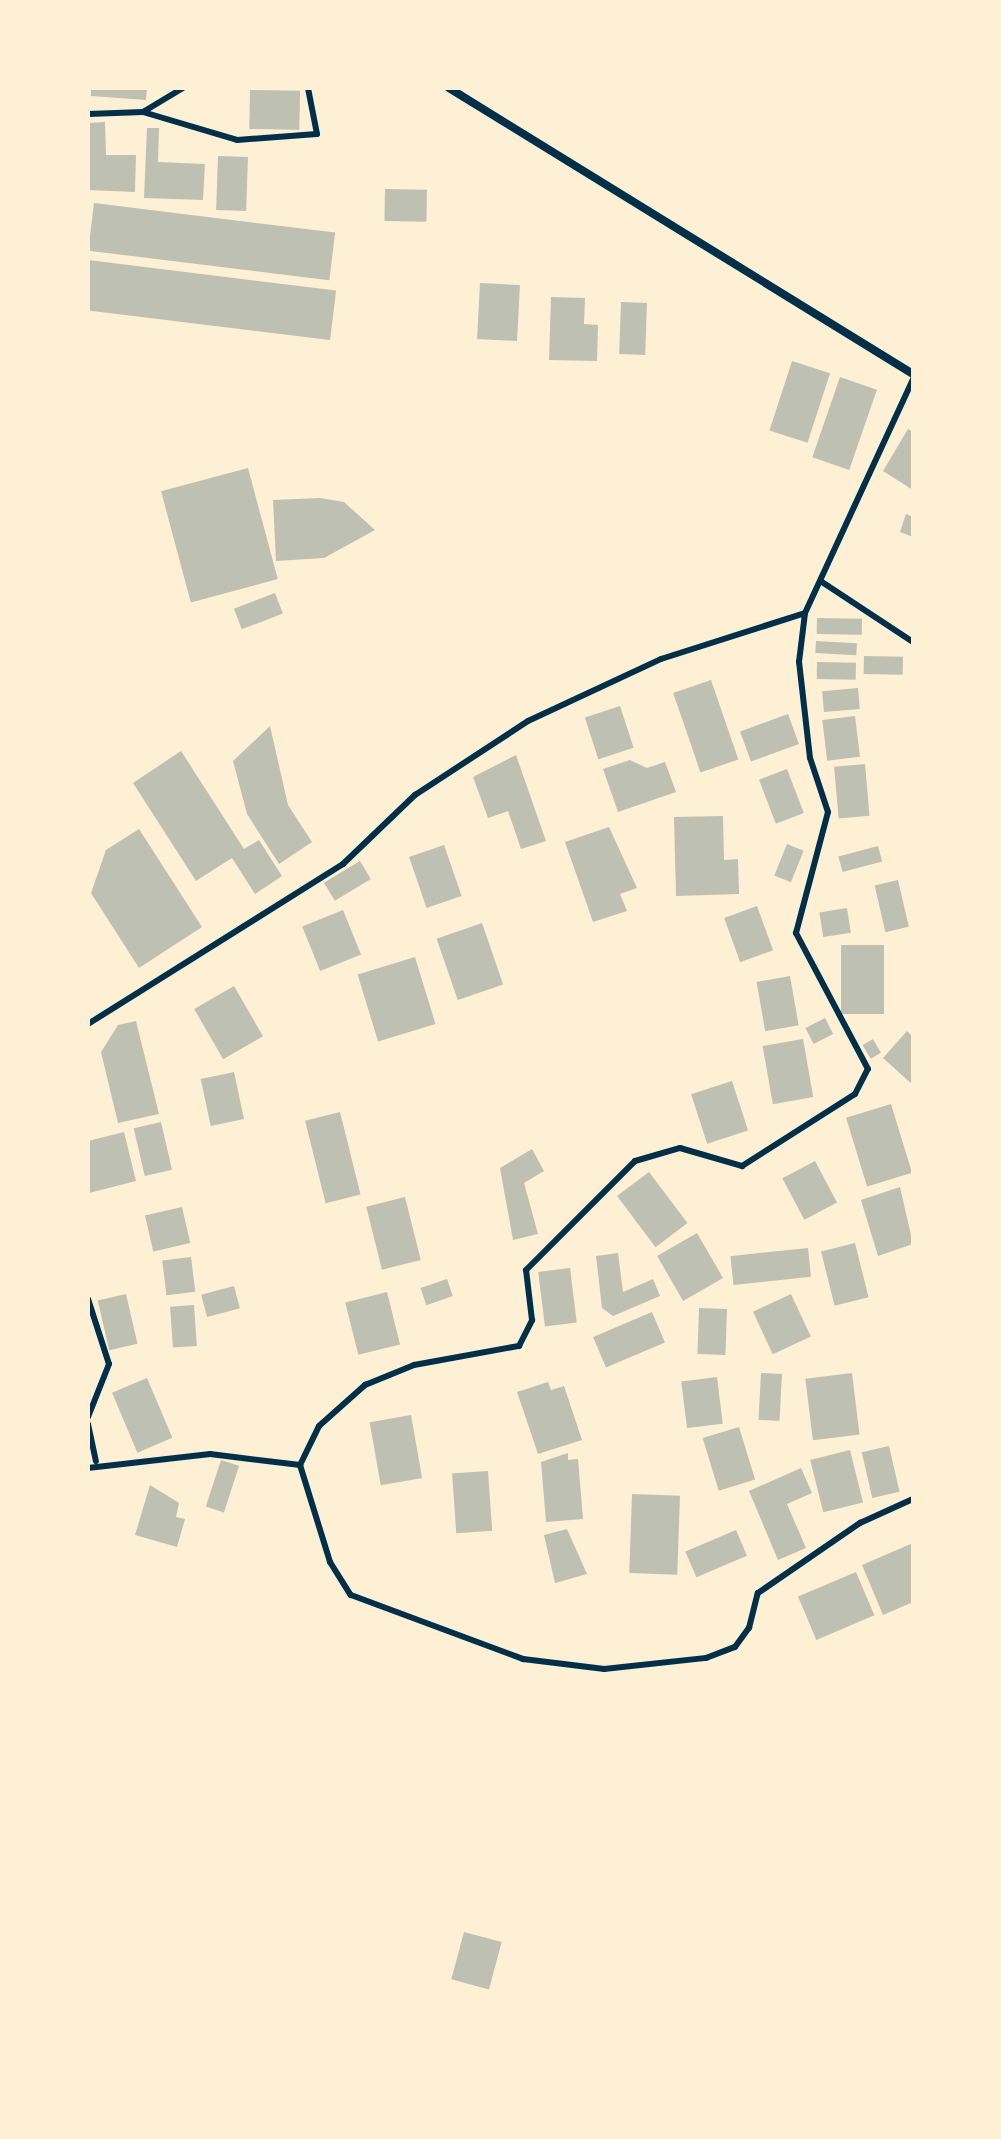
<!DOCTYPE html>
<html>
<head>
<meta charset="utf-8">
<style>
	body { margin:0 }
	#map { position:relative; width:1001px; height:2139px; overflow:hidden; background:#fdf0d5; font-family:"Roboto Serif",serif }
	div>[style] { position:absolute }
	.building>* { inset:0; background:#bec0b2; transform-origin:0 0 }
	.service>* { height:6px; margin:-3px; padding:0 3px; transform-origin:3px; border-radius:3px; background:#003049 }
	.minor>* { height:8px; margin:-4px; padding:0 4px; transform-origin:4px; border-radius:4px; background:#003049 }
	span { translate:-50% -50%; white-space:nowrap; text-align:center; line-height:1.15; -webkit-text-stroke:7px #fdf0d5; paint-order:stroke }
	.frame { position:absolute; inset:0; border:90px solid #fdf0d5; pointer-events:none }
</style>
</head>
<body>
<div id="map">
	<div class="building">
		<i style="clip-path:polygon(91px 88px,147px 88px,146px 100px,91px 96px)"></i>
		<i style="left:250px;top:90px;width:50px;height:39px;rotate:1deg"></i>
		<i style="clip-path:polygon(105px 122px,106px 155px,136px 155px,135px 192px,88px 190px,88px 123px)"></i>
		<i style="clip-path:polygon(147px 128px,159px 128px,158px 162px,205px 164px,203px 200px,144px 198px)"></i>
		<i style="left:218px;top:156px;width:30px;height:54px;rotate:2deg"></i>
		<i style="left:385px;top:189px;width:42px;height:32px;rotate:1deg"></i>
		<i style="left:94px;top:203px;width:243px;height:48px;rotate:7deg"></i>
		<i style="left:88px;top:260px;width:250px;height:50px;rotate:7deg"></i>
		<i style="left:480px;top:283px;width:40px;height:56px;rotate:3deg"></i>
		<i style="clip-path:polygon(551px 297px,585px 298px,584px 324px,598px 325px,597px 361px,549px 360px)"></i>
		<i style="left:621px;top:302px;width:26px;height:52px;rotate:2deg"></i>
		<i style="left:792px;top:361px;width:40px;height:73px;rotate:18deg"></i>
		<i style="left:840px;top:377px;width:39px;height:85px;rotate:19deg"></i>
		<i style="clip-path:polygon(908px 429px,913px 432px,913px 490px,883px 471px)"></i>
		<i style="left:248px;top:468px;width:115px;height:90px;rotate:75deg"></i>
		<i style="clip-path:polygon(320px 498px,344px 502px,375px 530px,324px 558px,276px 561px,273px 500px)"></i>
		<i style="clip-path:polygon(906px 514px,913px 517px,913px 537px,900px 532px)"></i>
		<i style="left:275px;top:593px;width:22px;height:44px;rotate:69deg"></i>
		<i style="left:817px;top:618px;width:45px;height:16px;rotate:1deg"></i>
		<i style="left:816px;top:641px;width:41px;height:12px;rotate:3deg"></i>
		<i style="left:864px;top:656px;width:39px;height:18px;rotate:1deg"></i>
		<i style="left:817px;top:662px;width:39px;height:17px;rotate:1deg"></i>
		<i style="left:711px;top:680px;width:84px;height:40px;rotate:71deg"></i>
		<i style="left:858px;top:688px;width:21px;height:36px;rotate:85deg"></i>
		<i style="left:620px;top:706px;width:44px;height:37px;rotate:72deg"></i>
		<i style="left:788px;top:714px;width:32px;height:51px;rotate:70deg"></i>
		<i style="left:855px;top:716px;width:41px;height:33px;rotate:83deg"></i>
		<i style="clip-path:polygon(270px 726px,288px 805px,312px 842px,279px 864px,247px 814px,233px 761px)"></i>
		<i style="clip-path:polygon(181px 751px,244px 849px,259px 840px,282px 876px,255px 894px,232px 858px,196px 881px,133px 783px)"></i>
		<i style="clip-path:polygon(516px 755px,546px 841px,521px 849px,508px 811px,488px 818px,473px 777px)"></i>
		<i style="clip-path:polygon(630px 760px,647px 768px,665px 762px,676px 792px,618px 812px,603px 769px)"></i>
		<i style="left:865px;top:764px;width:52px;height:31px;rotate:85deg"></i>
		<i style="left:787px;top:769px;width:47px;height:30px;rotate:69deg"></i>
		<i style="clip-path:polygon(723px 816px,724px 860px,738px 859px,739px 894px,676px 896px,674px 817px)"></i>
		<i style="clip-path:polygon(609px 827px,637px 888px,620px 894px,627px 911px,593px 922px,565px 842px)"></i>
		<i style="clip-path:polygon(139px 829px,202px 927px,139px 968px,91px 893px,106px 850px)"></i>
		<i style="left:787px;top:844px;width:18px;height:34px;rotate:22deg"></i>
		<i style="left:444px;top:845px;width:54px;height:37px;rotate:71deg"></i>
		<i style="left:878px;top:846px;width:16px;height:41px;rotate:75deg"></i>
		<i style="left:360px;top:861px;width:21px;height:42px;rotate:59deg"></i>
		<i style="left:898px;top:880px;width:48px;height:24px;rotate:77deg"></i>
		<i style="left:757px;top:906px;width:47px;height:35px;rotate:70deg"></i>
		<i style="left:847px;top:908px;width:25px;height:28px;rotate:81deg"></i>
		<i style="left:343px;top:910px;width:48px;height:44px;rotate:68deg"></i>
		<i style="left:482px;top:923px;width:65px;height:48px;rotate:71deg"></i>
		<i style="left:841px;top:945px;width:43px;height:69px"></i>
		<i style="left:415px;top:957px;width:70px;height:60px;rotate:73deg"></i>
		<i style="left:790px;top:976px;width:50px;height:34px;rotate:80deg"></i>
		<i style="left:234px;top:986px;width:58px;height:46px;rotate:60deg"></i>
		<i style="left:825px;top:1018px;width:18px;height:22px;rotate:63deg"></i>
		<i style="clip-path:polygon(136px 1021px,159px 1114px,118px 1123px,101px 1052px,118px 1025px)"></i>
		<i style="clip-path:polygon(907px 1031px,913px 1037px,913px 1085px,883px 1058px)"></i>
		<i style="left:803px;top:1039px;width:59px;height:41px;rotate:80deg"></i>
		<i style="left:873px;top:1039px;width:16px;height:12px;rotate:60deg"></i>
		<i style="left:234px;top:1072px;width:48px;height:34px;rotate:78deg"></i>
		<i style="left:732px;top:1081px;width:52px;height:43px;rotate:72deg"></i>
		<i style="left:891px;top:1104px;width:72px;height:47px;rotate:73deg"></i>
		<i style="left:340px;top:1112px;width:85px;height:36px;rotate:76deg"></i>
		<i style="left:161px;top:1122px;width:49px;height:28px;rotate:77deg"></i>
		<i style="clip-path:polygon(124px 1132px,136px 1181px,89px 1193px,88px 1141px)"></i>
		<i style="clip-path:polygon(532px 1149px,544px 1171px,524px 1183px,538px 1234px,513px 1240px,500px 1168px)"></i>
		<i style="left:815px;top:1161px;width:47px;height:37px;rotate:62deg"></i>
		<i style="left:649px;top:1172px;width:64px;height:40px;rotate:53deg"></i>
		<i style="clip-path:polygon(900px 1187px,913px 1244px,878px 1256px,861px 1200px)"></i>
		<i style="left:405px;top:1197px;width:65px;height:40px;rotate:76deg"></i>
		<i style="left:182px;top:1207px;width:37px;height:38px;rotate:77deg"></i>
		<i style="left:697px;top:1233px;width:52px;height:46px;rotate:60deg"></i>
		<i style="left:855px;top:1243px;width:56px;height:35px;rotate:76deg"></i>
		<i style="left:808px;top:1248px;width:29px;height:78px;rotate:84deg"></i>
		<i style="clip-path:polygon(618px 1253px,623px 1292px,653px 1279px,660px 1296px,613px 1316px,602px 1308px,596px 1256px)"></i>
		<i style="left:191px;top:1257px;width:35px;height:29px;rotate:83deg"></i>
		<i style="left:570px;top:1268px;width:55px;height:32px;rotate:83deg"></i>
		<i style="left:447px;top:1279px;width:18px;height:28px;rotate:71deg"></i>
		<i style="left:234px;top:1286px;width:23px;height:34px;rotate:75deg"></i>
		<i style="left:387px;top:1292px;width:54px;height:43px;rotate:76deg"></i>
		<i style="left:126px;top:1294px;width:51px;height:29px;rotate:77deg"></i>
		<i style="left:791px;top:1294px;width:47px;height:42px;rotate:65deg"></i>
		<i style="left:194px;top:1305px;width:41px;height:24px;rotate:86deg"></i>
		<i style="left:699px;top:1308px;width:28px;height:46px;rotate:2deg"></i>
		<i style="left:652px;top:1312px;width:33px;height:64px;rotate:67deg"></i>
		<i style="left:761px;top:1373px;width:21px;height:47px;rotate:3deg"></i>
		<i style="left:852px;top:1373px;width:62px;height:47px;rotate:83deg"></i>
		<i style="left:717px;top:1377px;width:47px;height:36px;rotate:83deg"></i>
		<i style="left:147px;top:1378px;width:65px;height:38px;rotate:67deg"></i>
		<i style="clip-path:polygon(548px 1382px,551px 1390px,564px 1386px,582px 1440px,538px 1454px,517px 1392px)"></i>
		<i style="left:411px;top:1415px;width:64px;height:42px;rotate:80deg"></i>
		<i style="left:739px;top:1427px;width:55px;height:38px;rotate:73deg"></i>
		<i style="left:889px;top:1446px;width:47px;height:28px;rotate:77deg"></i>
		<i style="left:850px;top:1450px;width:54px;height:41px;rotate:76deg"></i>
		<i style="clip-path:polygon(568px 1453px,568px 1460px,578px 1459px,583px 1519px,546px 1522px,541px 1462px)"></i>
		<i style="left:221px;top:1460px;width:19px;height:49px;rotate:18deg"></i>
		<i style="clip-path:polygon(801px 1468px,812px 1493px,787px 1504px,806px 1548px,778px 1560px,749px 1491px)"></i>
		<i style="left:488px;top:1471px;width:60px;height:36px;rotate:86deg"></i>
		<i style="clip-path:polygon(150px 1485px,179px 1503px,176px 1517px,185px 1519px,177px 1547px,135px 1535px)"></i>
		<i style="left:632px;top:1494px;width:48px;height:79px;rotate:2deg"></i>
		<i style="clip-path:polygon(567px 1529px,587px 1574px,555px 1583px,544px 1535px)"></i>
		<i style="left:736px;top:1530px;width:28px;height:55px;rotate:67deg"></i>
		<i style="clip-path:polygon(913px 1543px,913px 1602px,883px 1615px,862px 1565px)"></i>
		<i style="left:856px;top:1572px;width:47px;height:63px;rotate:67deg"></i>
		<i style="left:464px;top:1932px;width:39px;height:49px;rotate:15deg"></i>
	</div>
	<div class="service">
		<i style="left:143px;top:112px;width:47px;rotate:-31deg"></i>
		<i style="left:88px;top:114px;width:55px;rotate:-2.1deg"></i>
		<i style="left:143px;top:112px;width:98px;rotate:16.6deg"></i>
		<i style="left:237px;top:140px;width:80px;rotate:-4.3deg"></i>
		<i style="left:317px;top:134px;width:47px;rotate:-101.1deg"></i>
		<i style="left:822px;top:582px;width:109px;rotate:33.4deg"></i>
		<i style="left:88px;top:1024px;width:301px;rotate:-32.1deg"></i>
		<i style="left:343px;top:864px;width:100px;rotate:-43.8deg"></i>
		<i style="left:415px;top:795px;width:135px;rotate:-33.2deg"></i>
		<i style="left:528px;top:721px;width:147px;rotate:-25deg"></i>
		<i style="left:661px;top:659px;width:151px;rotate:-17.7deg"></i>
		<i style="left:805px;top:613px;width:258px;rotate:-65.2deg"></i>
		<i style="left:88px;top:1299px;width:68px;rotate:72.1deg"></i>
		<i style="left:109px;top:1364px;width:57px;rotate:111.6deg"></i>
		<i style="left:88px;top:1424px;width:38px;rotate:78deg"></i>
		<i style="left:300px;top:1465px;width:43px;rotate:-64deg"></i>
		<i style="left:319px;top:1426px;width:62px;rotate:-41.7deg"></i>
		<i style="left:365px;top:1385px;width:53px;rotate:-22.2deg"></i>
		<i style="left:414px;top:1365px;width:107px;rotate:-10.3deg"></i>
		<i style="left:519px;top:1346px;width:29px;rotate:-63deg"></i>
		<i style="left:532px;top:1320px;width:50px;rotate:-96.8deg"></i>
		<i style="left:526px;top:1270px;width:154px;rotate:-45deg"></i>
		<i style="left:635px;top:1161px;width:47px;rotate:-16.1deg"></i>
		<i style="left:680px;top:1148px;width:65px;rotate:16.2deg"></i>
		<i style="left:742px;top:1166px;width:134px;rotate:-32.5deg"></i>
		<i style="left:855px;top:1094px;width:28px;rotate:-63deg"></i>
		<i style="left:868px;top:1069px;width:154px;rotate:-117.9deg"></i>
		<i style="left:796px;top:933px;width:125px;rotate:-75.2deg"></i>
		<i style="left:828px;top:812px;width:57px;rotate:-108.4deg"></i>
		<i style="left:810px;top:758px;width:97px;rotate:-96.5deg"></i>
		<i style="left:799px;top:662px;width:49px;rotate:-83deg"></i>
		<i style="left:88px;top:1468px;width:123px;rotate:-6.5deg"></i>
		<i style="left:210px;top:1454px;width:91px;rotate:7deg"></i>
		<i style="left:300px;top:1465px;width:102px;rotate:72.8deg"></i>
		<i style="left:330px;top:1562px;width:39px;rotate:58deg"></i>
		<i style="left:351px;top:1595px;width:184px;rotate:20.4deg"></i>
		<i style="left:523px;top:1659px;width:82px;rotate:7deg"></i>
		<i style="left:604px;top:1669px;width:103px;rotate:-6.2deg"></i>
		<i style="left:706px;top:1658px;width:31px;rotate:-21deg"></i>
		<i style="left:735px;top:1647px;width:24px;rotate:-54deg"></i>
		<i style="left:749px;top:1628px;width:36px;rotate:-76deg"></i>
		<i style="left:758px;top:1593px;width:124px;rotate:-34.5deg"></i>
		<i style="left:860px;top:1523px;width:58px;rotate:-24.4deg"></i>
	</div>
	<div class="minor">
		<i style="left:449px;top:88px;width:545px;rotate:31.65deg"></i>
	</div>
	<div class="frame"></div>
</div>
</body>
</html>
